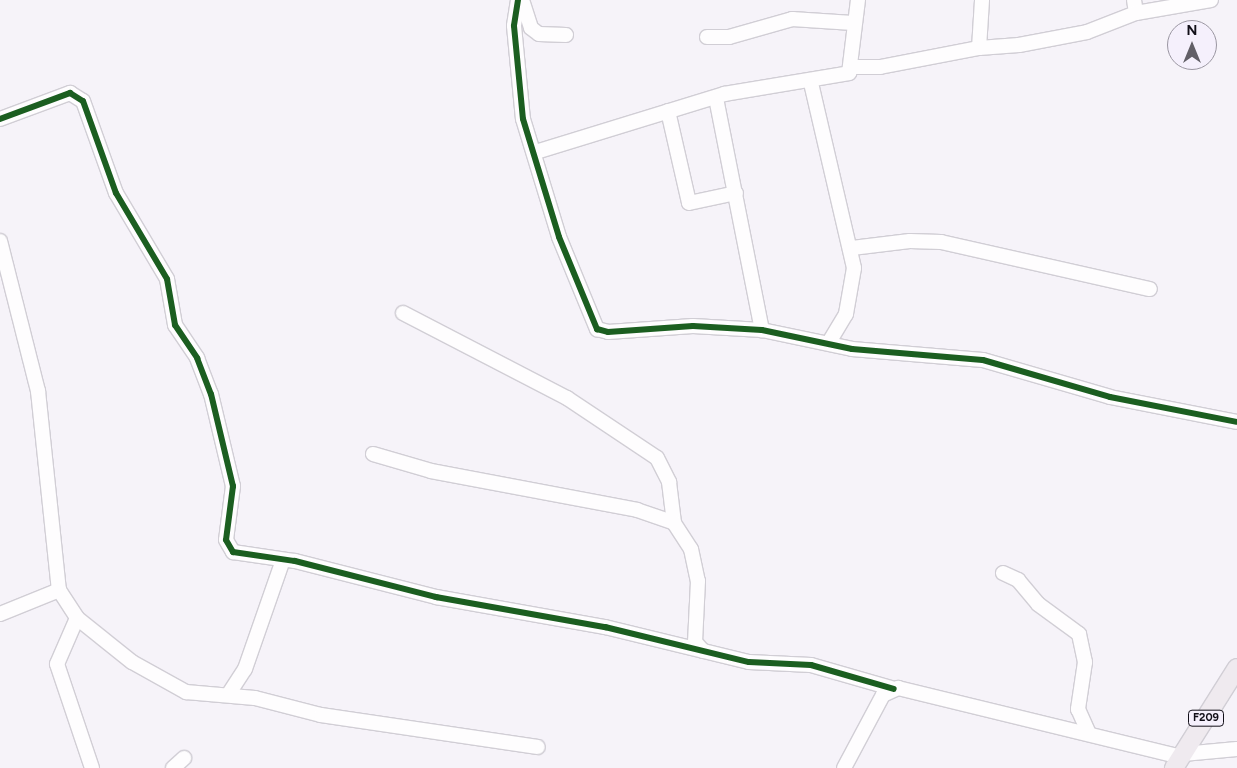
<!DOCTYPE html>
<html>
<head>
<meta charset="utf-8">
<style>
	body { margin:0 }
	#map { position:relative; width:1237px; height:768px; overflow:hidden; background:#f6f3f9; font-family:Figtree,sans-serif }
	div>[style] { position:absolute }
	.roads { filter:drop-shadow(1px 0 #d1ced5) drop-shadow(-1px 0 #d1ced5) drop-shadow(0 1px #d1ced5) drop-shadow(0 -1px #d1ced5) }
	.minor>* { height:14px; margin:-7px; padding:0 7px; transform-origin:7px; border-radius:7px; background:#fefdfe }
	.major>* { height:18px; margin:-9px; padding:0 9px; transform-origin:9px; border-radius:9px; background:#efeaef }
	.cycleway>* { height:6px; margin:-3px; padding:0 3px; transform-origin:3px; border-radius:3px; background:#1b5e20 }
	span { translate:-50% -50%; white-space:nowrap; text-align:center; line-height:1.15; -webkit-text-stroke:5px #f5f0fc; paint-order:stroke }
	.shield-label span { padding:1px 4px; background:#f5f0fc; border:1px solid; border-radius:4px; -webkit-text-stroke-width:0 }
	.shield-label { font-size:11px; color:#120f18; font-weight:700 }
	.north { position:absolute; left:1167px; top:20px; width:50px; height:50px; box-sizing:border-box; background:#f5f0fc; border:1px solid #9a96a1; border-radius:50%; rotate:0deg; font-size:14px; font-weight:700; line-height:20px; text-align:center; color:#120f18 }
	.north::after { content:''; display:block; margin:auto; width:18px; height:22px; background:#625f67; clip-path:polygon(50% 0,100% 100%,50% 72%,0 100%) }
</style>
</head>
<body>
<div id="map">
	<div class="roads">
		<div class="minor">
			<i style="left:518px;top:0;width:26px;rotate:99deg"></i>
			<i style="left:514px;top:26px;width:93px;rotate:84.5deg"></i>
			<i style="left:523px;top:119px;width:123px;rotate:73deg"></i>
			<i style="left:559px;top:237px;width:100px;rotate:67.6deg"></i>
			<i style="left:597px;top:329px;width:11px;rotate:15deg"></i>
			<i style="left:608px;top:332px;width:85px;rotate:-4deg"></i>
			<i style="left:693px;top:326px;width:69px;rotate:3.3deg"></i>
			<i style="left:762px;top:330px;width:92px;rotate:11.9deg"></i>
			<i style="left:852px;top:349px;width:131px;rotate:4.8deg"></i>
			<i style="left:983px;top:360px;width:132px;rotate:16.2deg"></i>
			<i style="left:1110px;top:397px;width:129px;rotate:11.1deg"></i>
			<i style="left:522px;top:0;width:29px;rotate:72deg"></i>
			<i style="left:531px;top:28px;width:10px;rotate:37deg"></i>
			<i style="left:539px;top:34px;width:27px;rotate:2deg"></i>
			<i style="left:1134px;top:0;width:13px;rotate:81deg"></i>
			<i style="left:707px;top:37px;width:22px"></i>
			<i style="left:729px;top:37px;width:66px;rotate:-15.9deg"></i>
			<i style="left:792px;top:19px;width:61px;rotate:3.8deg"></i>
			<i style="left:979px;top:48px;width:48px;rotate:-86.4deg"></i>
			<i style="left:852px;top:67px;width:28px"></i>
			<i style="left:880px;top:67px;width:101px;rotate:-10.9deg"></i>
			<i style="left:979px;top:48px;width:40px;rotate:-4.3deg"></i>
			<i style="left:1019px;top:45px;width:69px;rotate:-10.8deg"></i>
			<i style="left:1087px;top:32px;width:53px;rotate:-21.2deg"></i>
			<i style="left:1136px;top:13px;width:76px;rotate:-9.8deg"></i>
			<i style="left:811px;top:83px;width:190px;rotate:76.9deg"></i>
			<i style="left:854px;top:268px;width:47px;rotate:99.9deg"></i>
			<i style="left:846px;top:314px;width:31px;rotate:121deg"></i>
			<i style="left:716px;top:98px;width:237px;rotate:78.8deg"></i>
			<i style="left:668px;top:111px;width:94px;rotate:77.1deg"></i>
			<i style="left:689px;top:203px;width:48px;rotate:-12deg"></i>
			<i style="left:0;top:119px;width:75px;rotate:-20.4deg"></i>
			<i style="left:70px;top:93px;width:15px;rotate:32deg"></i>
			<i style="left:83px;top:101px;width:98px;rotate:70.3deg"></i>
			<i style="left:116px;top:193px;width:100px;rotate:59.3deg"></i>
			<i style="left:167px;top:279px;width:47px;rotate:80.1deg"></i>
			<i style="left:175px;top:325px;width:40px;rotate:56deg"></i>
			<i style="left:197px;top:358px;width:39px;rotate:69deg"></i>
			<i style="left:211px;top:394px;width:95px;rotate:76.6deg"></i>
			<i style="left:233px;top:486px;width:54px;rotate:97.4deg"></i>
			<i style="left:226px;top:540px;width:14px;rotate:60deg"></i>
			<i style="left:233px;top:552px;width:63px;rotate:8.3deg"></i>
			<i style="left:295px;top:561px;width:146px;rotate:14.3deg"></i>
			<i style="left:436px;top:597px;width:172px;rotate:10.1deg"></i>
			<i style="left:605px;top:627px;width:148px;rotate:13.7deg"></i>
			<i style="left:749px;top:662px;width:62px;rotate:2.8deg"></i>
			<i style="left:811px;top:665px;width:86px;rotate:16.1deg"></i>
			<i style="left:536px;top:152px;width:197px;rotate:-17.1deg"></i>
			<i style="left:724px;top:94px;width:127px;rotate:-9.5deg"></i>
			<i style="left:849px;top:73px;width:74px;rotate:-83deg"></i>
			<i style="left:0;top:241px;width:155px;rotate:75.8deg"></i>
			<i style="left:38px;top:391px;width:200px;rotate:84deg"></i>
			<i style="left:59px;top:590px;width:33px;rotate:57deg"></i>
			<i style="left:77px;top:618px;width:70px;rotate:38.7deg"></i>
			<i style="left:132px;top:662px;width:62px;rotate:29.1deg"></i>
			<i style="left:186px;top:692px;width:69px;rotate:5deg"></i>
			<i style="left:255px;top:698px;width:68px;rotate:14.4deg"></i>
			<i style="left:321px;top:715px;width:219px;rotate:8.4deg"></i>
			<i style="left:852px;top:248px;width:58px;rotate:-6.9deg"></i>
			<i style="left:910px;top:241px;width:31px;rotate:2deg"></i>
			<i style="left:941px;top:242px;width:214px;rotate:12.7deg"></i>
			<i style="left:403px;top:313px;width:185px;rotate:27.4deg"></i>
			<i style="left:567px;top:398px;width:108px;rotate:33.7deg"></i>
			<i style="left:657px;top:458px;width:27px;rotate:63deg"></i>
			<i style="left:669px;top:482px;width:41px;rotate:83deg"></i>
			<i style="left:373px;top:454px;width:60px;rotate:16.3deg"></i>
			<i style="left:431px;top:471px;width:210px;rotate:10.7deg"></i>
			<i style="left:637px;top:510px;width:39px;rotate:19deg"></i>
			<i style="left:674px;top:523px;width:31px;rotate:57deg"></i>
			<i style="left:691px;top:549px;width:33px;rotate:78deg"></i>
			<i style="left:698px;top:581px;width:61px;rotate:92.8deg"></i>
			<i style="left:695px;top:642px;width:12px;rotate:48deg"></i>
			<i style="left:1003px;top:573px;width:17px;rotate:25deg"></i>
			<i style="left:1018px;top:580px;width:31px;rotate:50deg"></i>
			<i style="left:1038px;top:604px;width:51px;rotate:36.2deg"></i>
			<i style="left:1079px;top:634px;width:29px;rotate:78deg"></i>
			<i style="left:1085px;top:662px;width:48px;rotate:98.5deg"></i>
			<i style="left:1078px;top:709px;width:27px;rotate:66deg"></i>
			<i style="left:0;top:614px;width:64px;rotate:-22.1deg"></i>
			<i style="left:77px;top:618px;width:50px;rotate:113.5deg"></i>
			<i style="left:57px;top:664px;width:110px;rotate:71.4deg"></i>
			<i style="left:228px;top:695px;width:31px;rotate:-57deg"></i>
			<i style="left:245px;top:669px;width:112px;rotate:-70.8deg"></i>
			<i style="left:1183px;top:754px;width:54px;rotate:-5.3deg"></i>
			<i style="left:173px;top:768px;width:15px;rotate:-42deg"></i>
			<i style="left:844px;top:768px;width:83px;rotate:-61.9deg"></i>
			<i style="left:883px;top:695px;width:17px;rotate:-25deg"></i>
			<i style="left:898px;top:688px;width:291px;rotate:13.7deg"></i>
		</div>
		<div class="major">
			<i style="left:1174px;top:768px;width:118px;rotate:-57.8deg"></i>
		</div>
	</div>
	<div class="cycleway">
		<i style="left:518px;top:0;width:26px;rotate:99deg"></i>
		<i style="left:514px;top:26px;width:93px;rotate:84.5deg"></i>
		<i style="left:523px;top:119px;width:123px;rotate:73deg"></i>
		<i style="left:559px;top:237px;width:100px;rotate:67.6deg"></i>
		<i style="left:597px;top:329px;width:11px;rotate:15deg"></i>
		<i style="left:608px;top:332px;width:85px;rotate:-4deg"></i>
		<i style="left:693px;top:326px;width:69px;rotate:3.3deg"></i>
		<i style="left:762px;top:330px;width:92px;rotate:11.9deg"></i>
		<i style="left:852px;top:349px;width:131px;rotate:4.8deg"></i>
		<i style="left:983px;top:360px;width:132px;rotate:16.2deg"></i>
		<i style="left:1110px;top:397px;width:129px;rotate:11.1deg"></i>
		<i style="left:0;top:119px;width:75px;rotate:-20.4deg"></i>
		<i style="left:70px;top:93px;width:15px;rotate:32deg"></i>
		<i style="left:83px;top:101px;width:98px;rotate:70.3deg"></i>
		<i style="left:116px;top:193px;width:100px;rotate:59.3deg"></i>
		<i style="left:167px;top:279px;width:47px;rotate:80.1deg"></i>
		<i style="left:175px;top:325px;width:40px;rotate:56deg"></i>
		<i style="left:197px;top:358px;width:39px;rotate:69deg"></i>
		<i style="left:211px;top:394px;width:95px;rotate:76.6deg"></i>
		<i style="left:233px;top:486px;width:54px;rotate:97.4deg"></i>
		<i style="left:226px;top:540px;width:14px;rotate:60deg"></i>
		<i style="left:233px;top:552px;width:63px;rotate:8.3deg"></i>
		<i style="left:295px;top:561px;width:146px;rotate:14.3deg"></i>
		<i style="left:436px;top:597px;width:172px;rotate:10.1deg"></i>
		<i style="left:605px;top:627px;width:148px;rotate:13.7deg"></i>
		<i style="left:749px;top:662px;width:62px;rotate:2.8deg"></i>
		<i style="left:811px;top:665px;width:86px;rotate:16.1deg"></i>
	</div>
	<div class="shield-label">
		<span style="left:1206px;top:718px">F209</span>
	</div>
	<div class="north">N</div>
</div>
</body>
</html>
